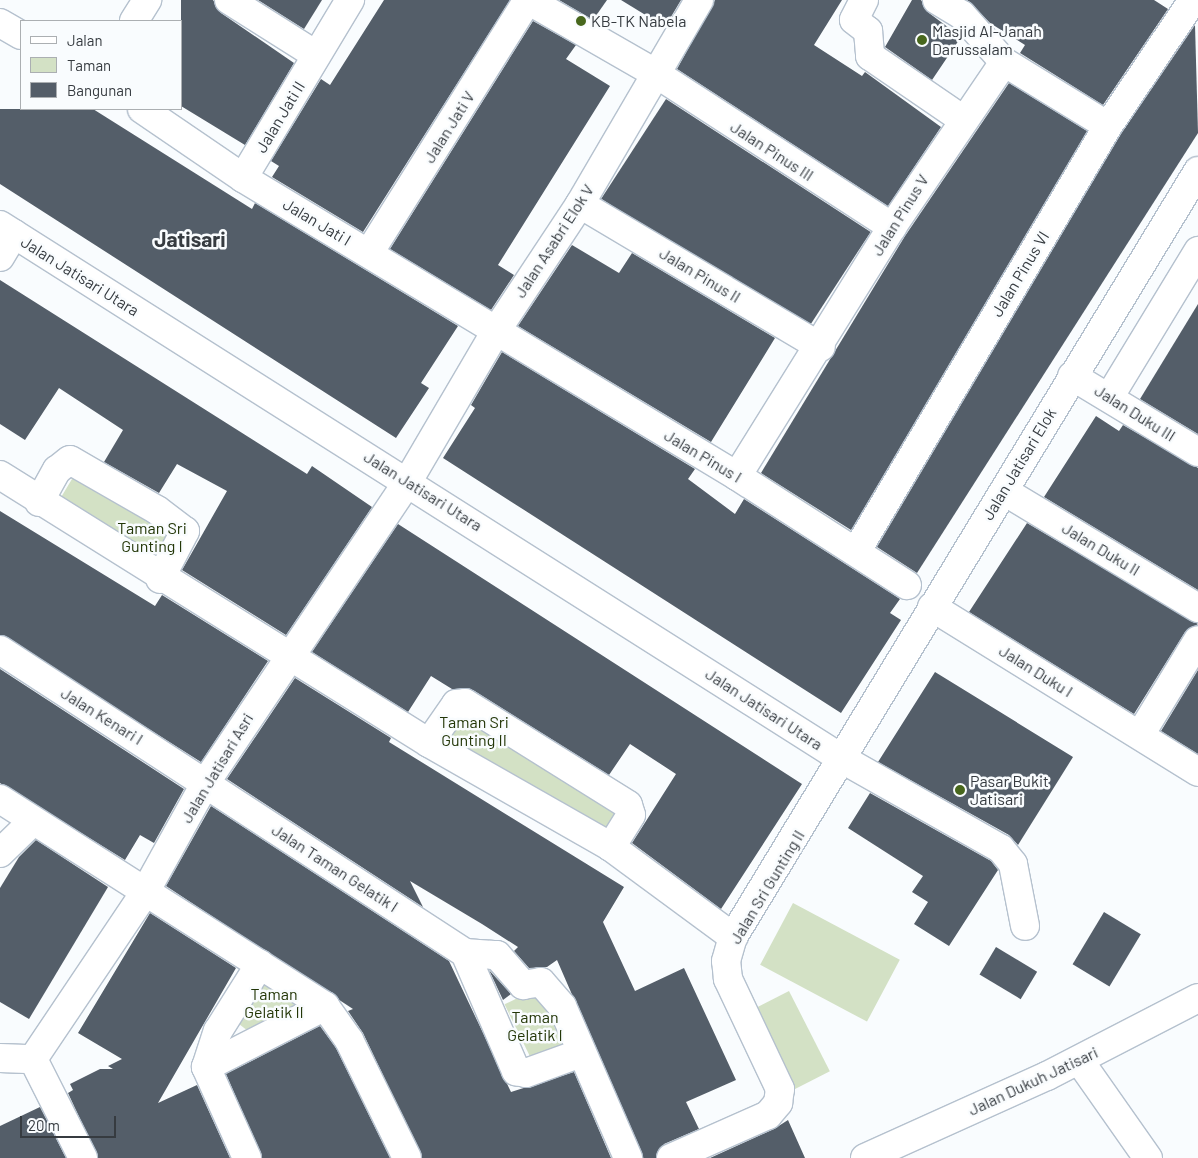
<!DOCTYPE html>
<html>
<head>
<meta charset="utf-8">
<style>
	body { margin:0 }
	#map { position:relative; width:1198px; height:1158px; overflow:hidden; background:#f9fcfe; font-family:Barlow,sans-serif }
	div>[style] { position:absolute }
	.green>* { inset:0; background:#d3e1c5; transform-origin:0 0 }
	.building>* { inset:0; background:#545e69; transform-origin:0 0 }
	.roads { filter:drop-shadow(1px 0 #b5c1ce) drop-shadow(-1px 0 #b5c1ce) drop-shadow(0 1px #b5c1ce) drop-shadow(0 -1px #b5c1ce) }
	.minor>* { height:28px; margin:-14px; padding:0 14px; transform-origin:14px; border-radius:14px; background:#fff }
	.dots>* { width:14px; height:14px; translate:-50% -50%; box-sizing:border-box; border:2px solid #f9fcfe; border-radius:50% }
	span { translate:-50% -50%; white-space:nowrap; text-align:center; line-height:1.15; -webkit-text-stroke:5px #f9fcfe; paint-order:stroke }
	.poi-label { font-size:16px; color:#363b40 }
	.left { translate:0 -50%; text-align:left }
	.street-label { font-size:16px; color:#363b40 }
	.park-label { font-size:16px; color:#233607 }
	.district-label { font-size:21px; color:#363b40; font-weight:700 }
	.legend { position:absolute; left:20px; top:20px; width:162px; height:90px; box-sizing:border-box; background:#f9fcfe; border:1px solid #abafb2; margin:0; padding:6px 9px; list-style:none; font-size:15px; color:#363b40 }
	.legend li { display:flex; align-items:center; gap:10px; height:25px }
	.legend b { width:25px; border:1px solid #abafb2 }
	.scale { position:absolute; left:20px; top:1116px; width:96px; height:22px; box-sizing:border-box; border:2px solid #363b40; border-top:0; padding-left:6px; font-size:15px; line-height:18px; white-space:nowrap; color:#363b40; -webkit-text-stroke:4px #f9fcfe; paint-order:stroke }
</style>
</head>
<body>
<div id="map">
	<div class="green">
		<i style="left:78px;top:469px;width:119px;height:39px;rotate:31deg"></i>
		<i style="left:465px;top:706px;width:193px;height:34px;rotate:33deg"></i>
		<i style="left:793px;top:903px;width:121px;height:70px;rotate:28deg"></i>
		<i style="clip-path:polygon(269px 975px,305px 1003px,257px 1038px,239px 1024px)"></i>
		<i style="left:536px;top:989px;width:67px;height:35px;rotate:64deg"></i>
		<i style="left:789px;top:991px;width:90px;height:44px;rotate:63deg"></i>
	</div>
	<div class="building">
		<i style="clip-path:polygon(181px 0,213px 0,221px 13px,294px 63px,245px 145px,181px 106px)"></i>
		<i style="clip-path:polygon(258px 0,322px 0,304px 29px)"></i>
		<i style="clip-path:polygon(384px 0,510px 0,363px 232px,272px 177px,279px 166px,271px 161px,321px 79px,330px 85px)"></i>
		<i style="clip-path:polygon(559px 0,607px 0,593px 20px)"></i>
		<i style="clip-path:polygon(621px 0,681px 0,665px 27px)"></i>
		<i style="clip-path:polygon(715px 0,842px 0,814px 45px,862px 76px,865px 72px,941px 127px,888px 206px,677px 69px)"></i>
		<i style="clip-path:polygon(912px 0,921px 0,929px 13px,961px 37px,932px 80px,885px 47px)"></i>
		<i style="clip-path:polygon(967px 0,1154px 0,1168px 9px,1103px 105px,1020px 53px,1025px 45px,990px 23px)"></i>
		<i style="clip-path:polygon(533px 21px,576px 45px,566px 59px,610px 86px,498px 265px,514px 275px,491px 310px,390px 249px)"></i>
		<i style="clip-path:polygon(1195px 25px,1198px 133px,917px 573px,877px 547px,1121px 134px)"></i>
		<i style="clip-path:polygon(1009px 83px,1087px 131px,851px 530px,761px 473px,905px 236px)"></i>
		<i style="left:666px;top:99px;width:244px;height:119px;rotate:33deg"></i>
		<i style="clip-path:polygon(0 109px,93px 109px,252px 209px,255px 203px,458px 326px,421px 383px,429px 388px,396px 438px,0 184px)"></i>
		<i style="clip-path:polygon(572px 245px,619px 273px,632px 253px,775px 338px,711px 442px,518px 326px)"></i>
		<i style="clip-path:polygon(0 280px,307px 474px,312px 466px,372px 507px,286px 635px,182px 570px,227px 491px,177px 464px,159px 493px,104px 462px,123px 430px,59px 388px,25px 440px,0 424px)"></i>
		<i style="clip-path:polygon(1198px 304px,1198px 434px,1140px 399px)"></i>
		<i style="clip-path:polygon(502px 352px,695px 469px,688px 479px,735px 514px,744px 499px,900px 599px,890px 613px,901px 620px,841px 713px,443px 458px,475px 408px,471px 405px)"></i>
		<i style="clip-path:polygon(1096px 416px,1119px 431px,1123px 425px,1198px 468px,1198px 590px,1044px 497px)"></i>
		<i style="clip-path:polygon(0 511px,155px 606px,162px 595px,268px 661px,201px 762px,0 635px)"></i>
		<i style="clip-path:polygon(1027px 523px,1198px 624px,1185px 632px,1134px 714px,969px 612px)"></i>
		<i style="clip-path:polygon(398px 524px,802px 784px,721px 909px,632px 843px,676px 774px,630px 744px,609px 775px,473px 690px,452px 689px,431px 676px,408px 712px,312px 652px)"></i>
		<i style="clip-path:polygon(0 669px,184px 789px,154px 843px,140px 835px,125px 860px,0 783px)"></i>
		<i style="clip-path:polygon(1198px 670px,1198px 754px,1161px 731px)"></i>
		<i style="clip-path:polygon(935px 672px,1073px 757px,1018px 845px,1009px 835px,878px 762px)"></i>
		<i style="clip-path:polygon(295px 678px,391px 738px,389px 742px,624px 887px,603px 922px,635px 991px,684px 968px,736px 1080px,686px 1102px,699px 1129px,664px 1144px,656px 1158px,643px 1158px,557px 960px,547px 967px,529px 968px,514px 951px,518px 947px,482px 924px,410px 881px,423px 907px,227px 779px)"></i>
		<i style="clip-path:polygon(870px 793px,991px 861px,998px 870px,949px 946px,914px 924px,928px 902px,912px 892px,923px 876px,848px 828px)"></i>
		<i style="clip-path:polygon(211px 806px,449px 961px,511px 1092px,574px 1072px,611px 1158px,422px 1158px,363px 1033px,348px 1011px,353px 1009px,166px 886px)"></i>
		<i style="clip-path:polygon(36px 840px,108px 887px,29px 1019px,0 1002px,0 888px,19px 857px)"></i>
		<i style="left:1104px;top:912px;width:43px;height:61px;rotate:31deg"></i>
		<i style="clip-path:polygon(150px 913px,236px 968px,158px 1103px,197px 1085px,230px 1158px,98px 1158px,68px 1093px,73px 1090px,70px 1084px,100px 1069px,113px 1069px,108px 1066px,122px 1059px,78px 1033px)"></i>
		<i style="left:996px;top:947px;width:48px;height:32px;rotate:31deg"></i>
		<i style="clip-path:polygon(489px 970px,511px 994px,503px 1000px)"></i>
		<i style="clip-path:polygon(320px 1026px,336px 1048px,390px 1158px,262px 1158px,226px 1074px)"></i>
		<i style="clip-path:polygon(40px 1107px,66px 1158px,0 1158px,0 1126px)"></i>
		<i style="clip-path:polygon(788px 1120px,805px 1158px,710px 1158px,774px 1129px)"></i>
	</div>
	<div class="roads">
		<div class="minor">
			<i style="left:229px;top:0;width:103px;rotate:32.3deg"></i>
			<i style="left:528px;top:0;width:146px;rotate:29.9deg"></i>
			<i style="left:655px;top:73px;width:283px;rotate:33deg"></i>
			<i style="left:864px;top:0;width:22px;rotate:117deg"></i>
			<i style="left:854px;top:20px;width:18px;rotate:38deg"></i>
			<i style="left:868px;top:31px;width:25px;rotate:85deg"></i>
			<i style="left:870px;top:56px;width:112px;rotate:34.4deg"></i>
			<i style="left:937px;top:0;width:29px;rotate:31deg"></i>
			<i style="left:962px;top:15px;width:63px;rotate:48.2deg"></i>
			<i style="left:134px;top:21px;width:25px;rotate:-58deg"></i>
			<i style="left:0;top:23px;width:24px;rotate:30deg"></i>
			<i style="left:142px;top:109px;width:122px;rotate:34.3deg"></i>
			<i style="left:243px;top:178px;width:577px;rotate:31.1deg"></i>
			<i style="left:737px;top:476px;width:202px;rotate:32.7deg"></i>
			<i style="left:243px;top:178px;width:208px;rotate:-59deg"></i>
			<i style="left:580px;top:204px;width:280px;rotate:30.7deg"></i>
			<i style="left:0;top:225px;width:999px;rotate:32.37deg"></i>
			<i style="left:844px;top:760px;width:180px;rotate:29.5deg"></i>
			<i style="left:1001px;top:849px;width:19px;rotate:51deg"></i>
			<i style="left:1013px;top:864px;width:63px;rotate:79deg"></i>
			<i style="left:369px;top:253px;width:299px;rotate:-57.9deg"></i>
			<i style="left:0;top:257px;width:27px;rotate:-59deg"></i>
			<i style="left:1072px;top:376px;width:147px;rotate:31.1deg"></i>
			<i style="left:1110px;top:396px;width:170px;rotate:-58.7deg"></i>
			<i style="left:0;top:475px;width:506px;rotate:31.99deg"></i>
			<i style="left:429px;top:743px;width:210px;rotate:29.7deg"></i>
			<i style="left:611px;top:847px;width:152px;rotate:36.4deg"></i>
			<i style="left:737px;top:476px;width:293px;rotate:-58.1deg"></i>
			<i style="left:892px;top:227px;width:199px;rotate:-55.8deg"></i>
			<i style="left:1004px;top:62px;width:122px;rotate:31.6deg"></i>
			<i style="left:1004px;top:491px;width:227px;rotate:31.1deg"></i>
			<i style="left:39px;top:502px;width:37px;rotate:-61deg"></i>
			<i style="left:57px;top:470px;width:16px;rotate:-38deg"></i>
			<i style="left:70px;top:460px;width:100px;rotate:29.9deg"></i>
			<i style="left:157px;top:510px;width:35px;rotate:37deg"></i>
			<i style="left:185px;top:531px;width:54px;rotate:117.5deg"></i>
			<i style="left:856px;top:552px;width:495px;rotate:-59.4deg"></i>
			<i style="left:1108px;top:126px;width:152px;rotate:-56deg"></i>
			<i style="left:932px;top:607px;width:313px;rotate:31.8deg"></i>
			<i style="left:0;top:650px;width:555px;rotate:33.09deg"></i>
			<i style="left:465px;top:953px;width:32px;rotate:4deg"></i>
			<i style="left:497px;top:955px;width:40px;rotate:49deg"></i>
			<i style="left:523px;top:985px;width:18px;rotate:-9deg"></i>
			<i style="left:541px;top:982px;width:32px;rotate:49deg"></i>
			<i style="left:562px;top:1006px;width:166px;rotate:66.5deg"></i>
			<i style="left:1140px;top:735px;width:111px;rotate:-58.6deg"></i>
			<i style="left:429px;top:743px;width:47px;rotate:-55.3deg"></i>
			<i style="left:456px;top:704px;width:9px;rotate:-6deg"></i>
			<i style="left:465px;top:703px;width:192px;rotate:32deg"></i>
			<i style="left:628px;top:805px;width:10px;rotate:73deg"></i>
			<i style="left:631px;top:815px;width:38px;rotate:122deg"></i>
			<i style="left:0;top:799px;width:385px;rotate:32.5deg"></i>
			<i style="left:325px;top:1006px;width:42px;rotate:54.8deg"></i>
			<i style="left:349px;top:1040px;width:131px;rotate:63.8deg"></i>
			<i style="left:0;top:853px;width:46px;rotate:-44.1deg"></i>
			<i style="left:465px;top:953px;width:129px;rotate:66.6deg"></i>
			<i style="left:516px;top:1071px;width:10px;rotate:11deg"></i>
			<i style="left:526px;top:1073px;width:59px;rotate:-20deg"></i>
			<i style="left:0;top:1058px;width:33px;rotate:2deg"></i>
			<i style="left:33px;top:1059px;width:199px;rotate:-56.1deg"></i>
			<i style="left:144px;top:894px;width:128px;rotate:-61deg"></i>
			<i style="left:206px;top:782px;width:362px;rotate:-56.1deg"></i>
			<i style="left:408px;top:481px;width:174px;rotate:-59.6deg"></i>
			<i style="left:496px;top:331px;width:152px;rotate:-56.5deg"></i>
			<i style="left:580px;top:204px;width:236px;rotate:-59.7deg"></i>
			<i style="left:33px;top:1059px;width:111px;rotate:63.2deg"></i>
			<i style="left:1079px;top:1060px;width:120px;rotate:54.9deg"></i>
			<i style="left:206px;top:1067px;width:134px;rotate:-27.1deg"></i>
			<i style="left:247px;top:1158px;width:100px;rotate:-114.3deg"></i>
			<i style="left:206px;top:1067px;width:38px;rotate:-72deg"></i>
			<i style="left:218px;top:1031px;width:79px;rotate:-57.9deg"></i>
			<i style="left:671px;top:1158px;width:106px;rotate:-23.9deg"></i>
			<i style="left:768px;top:1115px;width:16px;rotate:-50deg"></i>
			<i style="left:778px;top:1103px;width:14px;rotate:-82deg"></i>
			<i style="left:780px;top:1089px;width:122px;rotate:-115.3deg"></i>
			<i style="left:728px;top:979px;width:18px;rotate:-96deg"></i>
			<i style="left:726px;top:961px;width:25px;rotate:-74deg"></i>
			<i style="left:733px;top:937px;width:896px;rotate:-58.74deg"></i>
			<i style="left:865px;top:1158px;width:200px;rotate:-24.3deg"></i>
			<i style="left:1047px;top:1076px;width:170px;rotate:-27.3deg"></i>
		</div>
	</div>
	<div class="dots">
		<i style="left:581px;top:21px;background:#48671d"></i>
		<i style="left:922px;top:40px;background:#48671d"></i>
		<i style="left:960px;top:790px;background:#48671d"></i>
	</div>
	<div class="poi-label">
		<span class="left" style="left:591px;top:21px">KB-TK Nabela</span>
		<span class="left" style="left:932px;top:40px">Masjid Al-Janah<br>Darussalam</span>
		<span class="left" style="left:970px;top:790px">Pasar Bukit<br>Jatisari</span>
	</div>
	<div class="street-label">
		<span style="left:280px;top:117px;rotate:-59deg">Jalan Jati II</span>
		<span style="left:449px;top:127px;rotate:-58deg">Jalan Jati V</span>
		<span style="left:772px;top:151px;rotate:33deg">Jalan Pinus III</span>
		<span style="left:900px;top:215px;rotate:-58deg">Jalan Pinus V</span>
		<span style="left:317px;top:222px;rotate:31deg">Jalan Jati I</span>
		<span style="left:554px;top:241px;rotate:-57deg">Jalan Asabri Elok V</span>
		<span style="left:1020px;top:274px;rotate:-59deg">Jalan Pinus VI</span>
		<span style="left:700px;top:275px;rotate:31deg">Jalan Pinus II</span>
		<span style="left:80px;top:276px;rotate:32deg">Jalan Jatisari Utara</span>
		<span style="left:1135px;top:413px;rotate:32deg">Jalan Duku III</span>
		<span style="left:703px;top:456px;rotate:31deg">Jalan Pinus I</span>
		<span style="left:1019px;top:464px;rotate:-59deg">Jalan Jatisari Elok</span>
		<span style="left:423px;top:491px;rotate:32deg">Jalan Jatisari Utara</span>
		<span style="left:1101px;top:549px;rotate:31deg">Jalan Duku II</span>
		<span style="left:1036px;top:671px;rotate:32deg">Jalan Duku I</span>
		<span style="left:764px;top:709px;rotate:33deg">Jalan Jatisari Utara</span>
		<span style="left:102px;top:716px;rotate:32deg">Jalan Kenari I</span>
		<span style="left:217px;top:768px;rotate:-59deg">Jalan Jatisari Asri</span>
		<span style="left:335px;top:868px;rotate:33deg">Jalan Taman Gelatik I</span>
		<span style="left:767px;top:887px;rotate:-59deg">Jalan Sri Gunting II</span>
		<span style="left:1033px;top:1081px;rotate:-25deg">Jalan Dukuh Jatisari</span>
	</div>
	<div class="park-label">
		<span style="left:152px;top:537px">Taman Sri<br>Gunting I</span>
		<span style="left:474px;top:731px">Taman Sri<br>Gunting II</span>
		<span style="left:274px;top:1003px">Taman<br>Gelatik II</span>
		<span style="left:535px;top:1026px">Taman<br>Gelatik I</span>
	</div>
	<div class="district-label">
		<span style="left:190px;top:239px">Jatisari</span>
	</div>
	<ul class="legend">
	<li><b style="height:6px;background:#fff"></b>Jalan</li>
	<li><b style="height:14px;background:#d3e1c5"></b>Taman</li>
	<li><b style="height:14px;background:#545e69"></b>Bangunan</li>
	</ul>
	<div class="scale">20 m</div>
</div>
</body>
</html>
